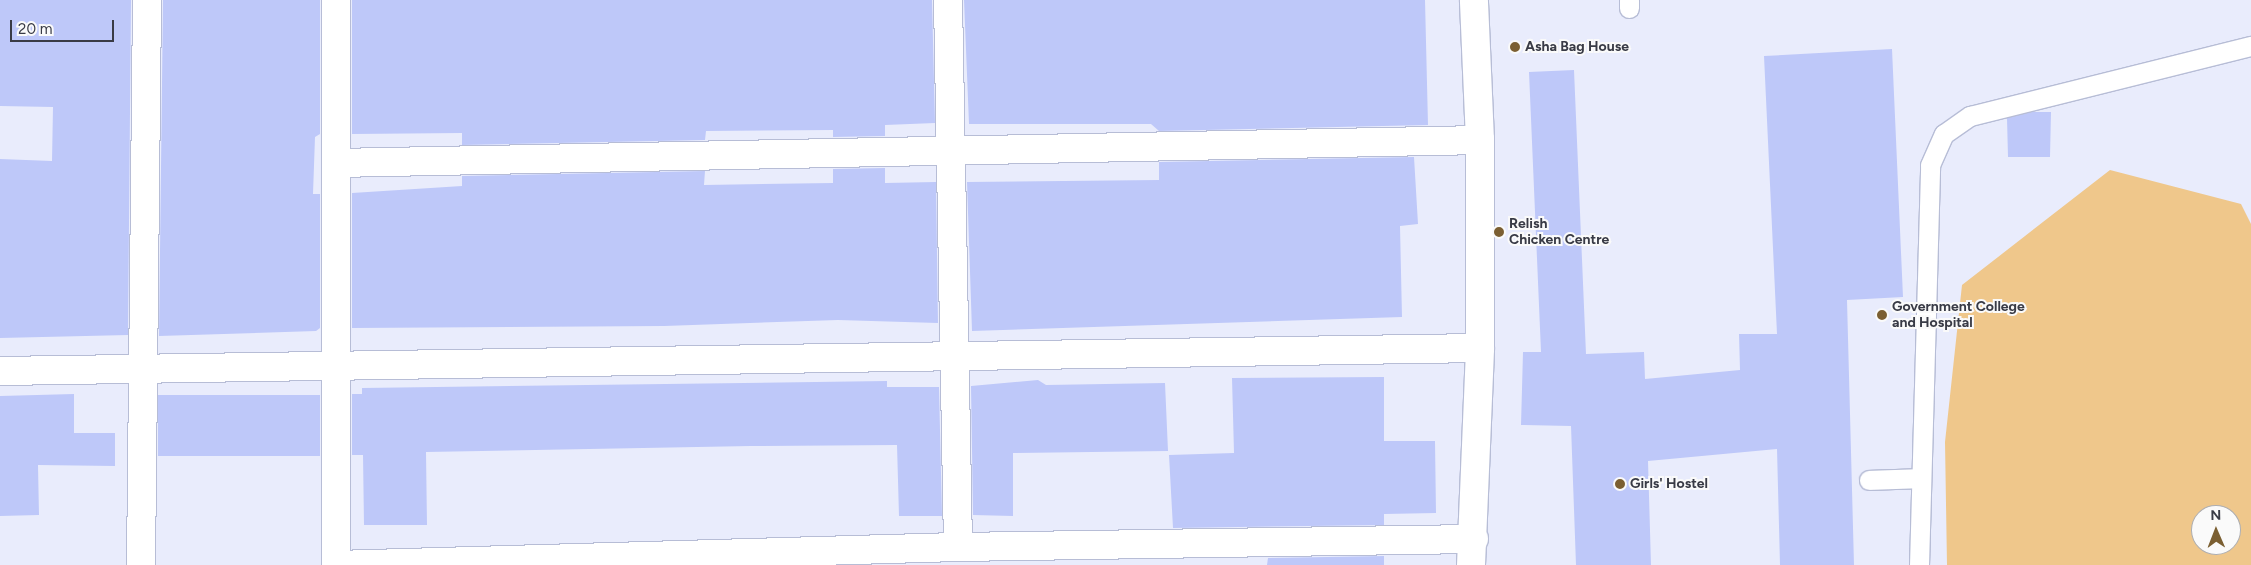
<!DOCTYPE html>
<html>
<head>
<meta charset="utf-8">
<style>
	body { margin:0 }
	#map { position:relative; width:2251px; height:565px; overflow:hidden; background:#e9ecfc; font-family:Figtree,sans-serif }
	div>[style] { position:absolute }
	.green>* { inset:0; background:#efc78b }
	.building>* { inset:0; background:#bec8f9; transform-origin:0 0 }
	.roads { filter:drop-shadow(1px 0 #b7bdd6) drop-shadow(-1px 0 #b7bdd6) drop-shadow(0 1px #b7bdd6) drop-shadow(0 -1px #b7bdd6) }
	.service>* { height:19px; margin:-9.5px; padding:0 9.5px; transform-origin:9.5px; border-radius:9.5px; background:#fff }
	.minor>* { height:28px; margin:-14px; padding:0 14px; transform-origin:14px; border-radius:14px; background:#fff }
	.primary>* { height:28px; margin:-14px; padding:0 14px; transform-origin:14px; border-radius:14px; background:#fff }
	.dots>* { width:14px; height:14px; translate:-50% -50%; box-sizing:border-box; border:2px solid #fafafa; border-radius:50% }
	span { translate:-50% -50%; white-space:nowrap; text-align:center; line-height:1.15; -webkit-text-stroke:4px #fafafa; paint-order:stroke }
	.poi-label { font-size:14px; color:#393b46; font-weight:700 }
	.left { translate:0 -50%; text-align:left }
	.north { position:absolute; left:2191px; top:505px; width:50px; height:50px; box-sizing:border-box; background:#fafafa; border:1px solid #adaeb2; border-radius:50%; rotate:359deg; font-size:14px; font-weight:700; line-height:20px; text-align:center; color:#393b46 }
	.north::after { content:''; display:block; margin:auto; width:18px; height:22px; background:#7b5f32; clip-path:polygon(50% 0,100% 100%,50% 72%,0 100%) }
	.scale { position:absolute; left:10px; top:20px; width:104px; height:22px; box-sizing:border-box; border:2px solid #393b46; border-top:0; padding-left:6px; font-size:15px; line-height:18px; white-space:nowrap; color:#393b46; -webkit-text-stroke:4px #fafafa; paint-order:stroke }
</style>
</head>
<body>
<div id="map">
	<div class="green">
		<i style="clip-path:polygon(evenodd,2110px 170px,2241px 204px,2251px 224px,2251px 565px,1947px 565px,1945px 442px,1962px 285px,2110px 170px,2201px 515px,2231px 515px,2231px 545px,2201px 545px,2201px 515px)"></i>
	</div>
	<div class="building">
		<i style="clip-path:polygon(0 0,131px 0,128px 335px,0 338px,0 159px,52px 161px,53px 107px,0 106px)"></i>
		<i style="clip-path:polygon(163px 0,320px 0,320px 134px,315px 137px,313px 194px,320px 194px,320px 328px,316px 331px,159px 336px)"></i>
		<i style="clip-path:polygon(352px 0,932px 0,935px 123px,885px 125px,885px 136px,833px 137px,833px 130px,706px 131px,705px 140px,462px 145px,462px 133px,352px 134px)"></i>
		<i style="clip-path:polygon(964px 0,1425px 0,1428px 125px,1159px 131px,1151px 124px,969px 124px)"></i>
		<i style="clip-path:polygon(1892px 49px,1903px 297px,1847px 300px,1854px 565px,1780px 565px,1777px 449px,1648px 461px,1651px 565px,1576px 565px,1571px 426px,1521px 425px,1523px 352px,1541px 352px,1529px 72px,1574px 70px,1586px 354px,1644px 352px,1645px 379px,1740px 370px,1739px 334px,1777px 334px,1764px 56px)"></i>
		<i style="clip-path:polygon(2032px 112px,2051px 112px,2050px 157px,2008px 157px,2007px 118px)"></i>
		<i style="clip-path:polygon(1414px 157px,1418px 224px,1400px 226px,1402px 317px,972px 331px,967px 182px,1159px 180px,1159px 162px)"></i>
		<i style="clip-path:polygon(885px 168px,885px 183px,936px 182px,938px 323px,838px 320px,664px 326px,352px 328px,352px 193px,462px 186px,462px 176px,705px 171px,704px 185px,833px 183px,833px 169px)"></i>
		<i style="clip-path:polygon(1384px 377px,1384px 441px,1435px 441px,1436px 513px,1384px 514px,1384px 525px,1173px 528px,1169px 455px,1234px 453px,1232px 378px)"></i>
		<i style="clip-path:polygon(1038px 380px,1046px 385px,1165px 383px,1168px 451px,1013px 453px,1013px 516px,973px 515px,971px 386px)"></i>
		<i style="clip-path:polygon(887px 381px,887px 387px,939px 387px,942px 516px,899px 516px,897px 445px,751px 446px,426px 452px,427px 525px,364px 525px,363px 455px,352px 455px,352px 394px,362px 394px,362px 388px)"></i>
		<i style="clip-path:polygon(74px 394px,74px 433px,115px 433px,115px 466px,38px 465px,39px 515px,0 516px,0 396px)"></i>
		<i style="left:320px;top:395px;width:61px;height:162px;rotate:90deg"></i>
		<i style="clip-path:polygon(1384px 556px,1384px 565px,1267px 565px,1268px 558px)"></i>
	</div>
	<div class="roads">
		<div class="service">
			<i style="left:1629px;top:8px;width:8px;rotate:-90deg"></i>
			<i style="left:1869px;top:480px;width:52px;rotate:-2.2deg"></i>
			<i style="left:1919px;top:565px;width:400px;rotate:-88.4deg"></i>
			<i style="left:1930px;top:165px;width:34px;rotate:-66deg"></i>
			<i style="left:1944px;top:134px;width:32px;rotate:-35deg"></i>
			<i style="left:1970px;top:116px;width:290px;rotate:-14deg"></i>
		</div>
		<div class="minor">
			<i style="left:336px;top:0;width:565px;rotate:90deg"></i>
			<i style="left:948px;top:0;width:547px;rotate:88.95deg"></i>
			<i style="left:336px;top:163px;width:1144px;rotate:-1.15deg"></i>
			<i style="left:0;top:371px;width:1480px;rotate:-0.89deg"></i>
			<i style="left:141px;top:565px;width:565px;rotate:-89.39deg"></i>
			<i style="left:336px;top:565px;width:622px;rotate:-1.66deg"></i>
			<i style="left:958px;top:547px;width:516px;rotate:-0.89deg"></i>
		</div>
		<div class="primary">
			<i style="left:1471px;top:565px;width:217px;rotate:-87.6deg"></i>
			<i style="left:1480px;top:348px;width:208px;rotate:-90deg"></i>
			<i style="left:1480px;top:140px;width:140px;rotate:-92.5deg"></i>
		</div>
	</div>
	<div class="dots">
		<i style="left:1515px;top:47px;background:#7b5f32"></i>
		<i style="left:1499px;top:232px;background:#7b5f32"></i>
		<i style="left:1882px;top:315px;background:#7b5f32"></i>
		<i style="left:1620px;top:484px;background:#7b5f32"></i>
	</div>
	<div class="poi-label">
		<span class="left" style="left:1525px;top:47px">Asha Bag House</span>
		<span class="left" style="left:1509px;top:232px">Relish<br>Chicken Centre</span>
		<span class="left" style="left:1892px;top:315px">Government College<br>and Hospital</span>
		<span class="left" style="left:1630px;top:484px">Girls' Hostel</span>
	</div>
	<div class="north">N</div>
	<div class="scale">20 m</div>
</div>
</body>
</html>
